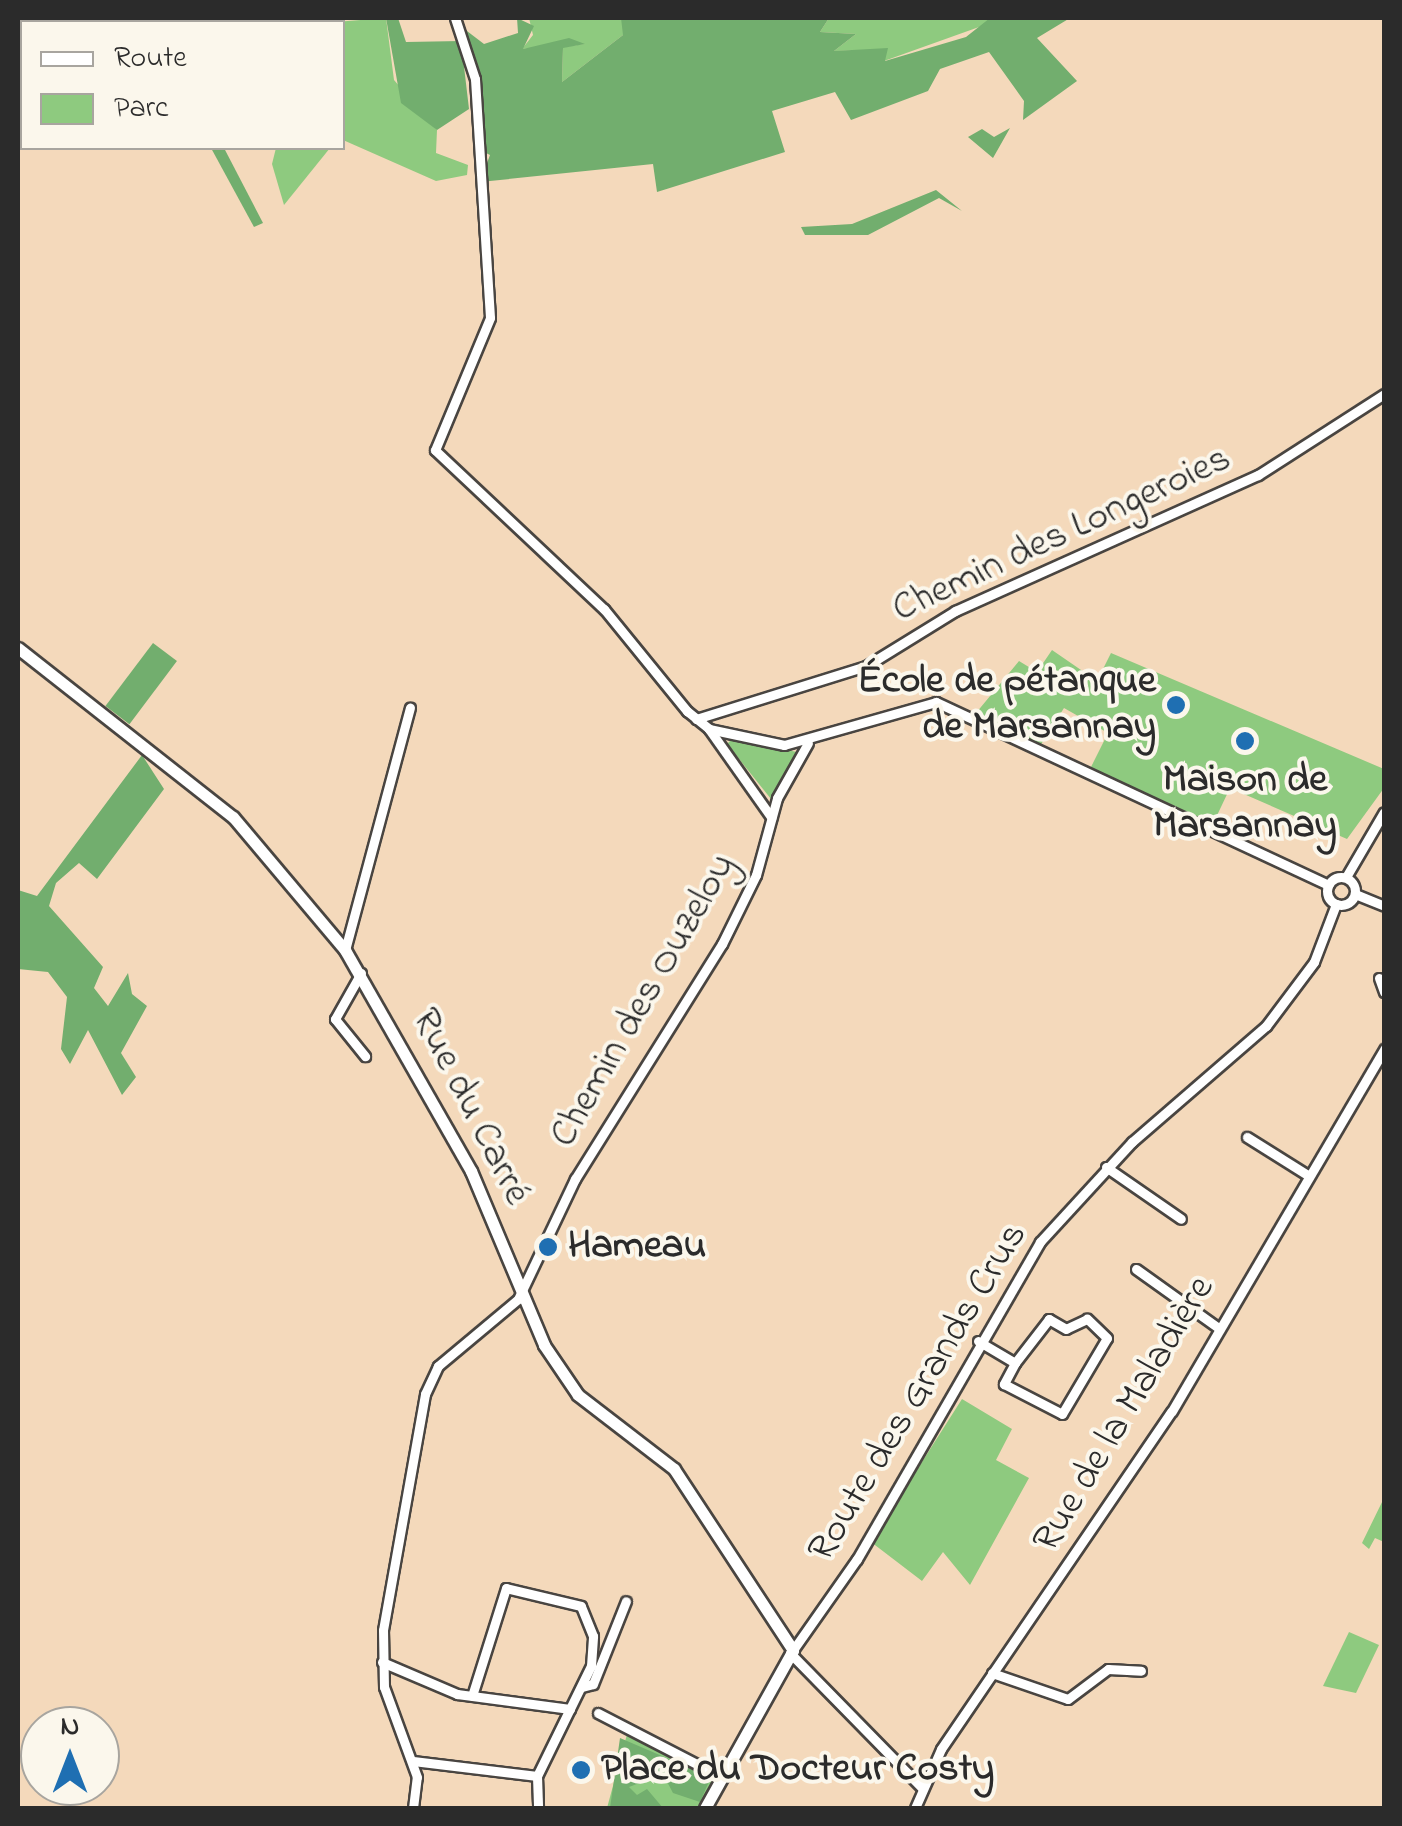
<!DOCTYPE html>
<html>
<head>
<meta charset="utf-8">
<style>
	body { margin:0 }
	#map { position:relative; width:1402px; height:1826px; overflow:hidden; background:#f4d9bb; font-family:"Indie Flower",sans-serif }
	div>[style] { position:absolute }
	.green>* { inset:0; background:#8eca7f }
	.forest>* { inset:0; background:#72ae6e; transform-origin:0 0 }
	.roads { filter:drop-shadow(2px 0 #494541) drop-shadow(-2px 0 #494541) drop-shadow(0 2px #494541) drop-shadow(0 -2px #494541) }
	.minor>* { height:9px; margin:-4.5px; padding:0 4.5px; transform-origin:4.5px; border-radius:4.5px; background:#fff }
	.minor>.ring { margin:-4.5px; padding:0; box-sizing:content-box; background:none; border:9px solid #fff; border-radius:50% }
	.major>* { height:11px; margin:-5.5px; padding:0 5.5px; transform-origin:5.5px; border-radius:5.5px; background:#fff }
	.dots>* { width:28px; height:28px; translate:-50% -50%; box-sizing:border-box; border:5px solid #fbf7ec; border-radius:50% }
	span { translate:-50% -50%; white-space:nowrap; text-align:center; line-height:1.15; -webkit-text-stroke:8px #fbf7ec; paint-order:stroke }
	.street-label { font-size:40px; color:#2b2b2b }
	.poi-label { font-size:40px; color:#2b2b2b; font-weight:700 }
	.right { translate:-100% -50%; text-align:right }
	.left { translate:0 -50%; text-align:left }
	.frame { position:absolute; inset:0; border:20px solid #2b2b2b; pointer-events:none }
	.legend { position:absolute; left:20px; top:20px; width:325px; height:130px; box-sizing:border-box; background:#fbf7ec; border:2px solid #a8a59f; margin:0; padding:12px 18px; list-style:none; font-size:30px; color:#2b2b2b }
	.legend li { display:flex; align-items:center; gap:20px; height:50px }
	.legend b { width:50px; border:2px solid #a8a59f }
	.north { position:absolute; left:20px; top:1706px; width:100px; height:100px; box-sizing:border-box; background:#fbf7ec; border:2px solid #a8a59f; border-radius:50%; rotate:0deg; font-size:28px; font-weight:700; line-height:40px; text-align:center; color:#2b2b2b }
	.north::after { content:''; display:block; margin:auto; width:35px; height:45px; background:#1f6fb2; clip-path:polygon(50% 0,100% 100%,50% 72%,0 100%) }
</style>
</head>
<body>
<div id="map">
	<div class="green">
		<i style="clip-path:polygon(386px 18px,394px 80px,437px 130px,436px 153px,468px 165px,467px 175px,436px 181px,343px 140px,342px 22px,335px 22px)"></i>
		<i style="clip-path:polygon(529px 18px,621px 18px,626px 22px,623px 35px,562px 82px,563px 47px,585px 44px,522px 49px,533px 35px)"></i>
		<i style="clip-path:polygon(829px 18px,990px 18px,993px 22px,884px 61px,872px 50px,834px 51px,856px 34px,820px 32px)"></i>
		<i style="clip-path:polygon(276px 148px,330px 148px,284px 205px,272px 164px)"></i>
		<i style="clip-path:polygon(1052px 650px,1097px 681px,1111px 653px,1384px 769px,1384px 788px,1347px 839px,1230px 788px,1212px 826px,1090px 769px,1108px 733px,1064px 708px,1040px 746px,976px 713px,1019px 661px,1037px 672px)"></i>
		<i style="clip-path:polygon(732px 739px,797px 752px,771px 799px,727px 744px)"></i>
		<i style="clip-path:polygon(962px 1399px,1012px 1429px,996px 1460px,1029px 1478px,970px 1585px,943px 1552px,922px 1581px,871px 1542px)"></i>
		<i style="clip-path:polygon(1384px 1498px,1384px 1542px,1375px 1538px,1369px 1549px,1362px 1543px)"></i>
		<i style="clip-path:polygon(1349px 1632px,1379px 1645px,1356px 1693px,1323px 1686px)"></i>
		<i style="clip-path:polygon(629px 1727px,715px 1776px,701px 1808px,607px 1808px)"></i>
	</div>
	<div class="forest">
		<i style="clip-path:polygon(18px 18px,226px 18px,22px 22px,18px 73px)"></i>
		<i style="clip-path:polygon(263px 18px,351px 18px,260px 22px)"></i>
		<i style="clip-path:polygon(386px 18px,398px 18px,406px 42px,461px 41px,469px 109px,437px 130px,401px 103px)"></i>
		<i style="clip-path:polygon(517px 18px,534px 26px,523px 49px,569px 38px,585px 44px,563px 48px,562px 82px,623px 35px,621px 18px,829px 18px,820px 32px,856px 34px,834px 51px,888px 48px,885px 61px,966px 37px,990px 18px,1070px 18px,1037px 38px,1077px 81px,1023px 120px,1024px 101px,989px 52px,940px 69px,928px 91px,851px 120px,835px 92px,772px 111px,785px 152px,657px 192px,653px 164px,480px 182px,490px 155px,482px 151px,483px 93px,463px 28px,484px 44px,518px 33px)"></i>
		<i style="clip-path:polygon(1010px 128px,993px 158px,968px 137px,982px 129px,994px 137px)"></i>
		<i style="clip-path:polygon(211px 148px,224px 148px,263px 223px,254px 227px)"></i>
		<i style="clip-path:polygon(936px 190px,962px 211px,939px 198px,868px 235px,805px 235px,801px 227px,852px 224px)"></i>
		<i style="left:153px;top:643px;width:30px;height:79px;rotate:37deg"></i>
		<i style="clip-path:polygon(142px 755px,164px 789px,97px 879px,79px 863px,56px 883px,49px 906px,103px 967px,94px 988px,108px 1006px,128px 973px,132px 994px,147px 1006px,121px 1053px,136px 1077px,122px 1095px,88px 1030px,70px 1064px,61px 1049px,67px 997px,48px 972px,18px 969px,18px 890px,37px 896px)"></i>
		<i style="clip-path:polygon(620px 1738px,711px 1777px,700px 1802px,673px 1793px,663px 1774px,629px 1787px,637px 1795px,647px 1789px,663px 1808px,610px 1808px)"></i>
	</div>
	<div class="roads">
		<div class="minor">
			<i style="left:455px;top:18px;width:64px;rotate:71.8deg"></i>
			<i style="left:475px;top:79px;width:239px;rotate:86.4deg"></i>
			<i style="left:490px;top:318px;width:143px;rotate:112.6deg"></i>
			<i style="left:435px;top:450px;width:232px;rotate:43.3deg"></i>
			<i style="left:604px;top:609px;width:132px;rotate:50.9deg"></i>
			<i style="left:687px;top:711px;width:28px;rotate:39deg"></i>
			<i style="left:709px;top:729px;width:77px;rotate:12deg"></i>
			<i style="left:784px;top:745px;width:158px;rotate:-15.8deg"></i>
			<i style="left:936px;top:702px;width:433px;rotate:25deg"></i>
			<i style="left:696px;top:719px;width:178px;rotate:-17.3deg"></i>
			<i style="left:866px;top:666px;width:105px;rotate:-31.7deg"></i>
			<i style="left:955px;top:611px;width:332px;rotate:-24.2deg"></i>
			<i style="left:1258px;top:475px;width:150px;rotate:-32.7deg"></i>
			<i style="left:709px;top:729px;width:108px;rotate:54.8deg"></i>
			<i class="ring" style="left:1327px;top:877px;width:19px;height:19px"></i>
			<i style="left:1346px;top:877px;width:75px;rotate:-59.7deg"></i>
			<i style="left:1355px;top:894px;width:31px;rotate:22deg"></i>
			<i style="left:345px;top:950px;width:251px;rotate:-75deg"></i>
			<i style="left:361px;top:973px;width:53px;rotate:119.5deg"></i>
			<i style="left:335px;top:1019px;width:48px;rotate:51deg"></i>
			<i style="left:1379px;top:978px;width:15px;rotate:70deg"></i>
			<i style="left:1247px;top:1137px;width:70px;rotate:32.1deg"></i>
			<i style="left:1106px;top:1167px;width:91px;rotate:34.7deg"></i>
			<i style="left:1136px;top:1269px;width:100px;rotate:35.6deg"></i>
			<i style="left:978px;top:1341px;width:43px;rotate:30.7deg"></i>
			<i style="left:1015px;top:1363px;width:24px;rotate:118deg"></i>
			<i style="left:1004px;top:1384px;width:65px;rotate:27.3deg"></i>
			<i style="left:1062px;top:1414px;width:88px;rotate:-59.4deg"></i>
			<i style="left:1107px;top:1338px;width:28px;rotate:-136deg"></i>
			<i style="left:1087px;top:1319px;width:23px;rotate:155deg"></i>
			<i style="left:1066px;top:1329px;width:20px;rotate:-150deg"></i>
			<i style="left:1049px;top:1319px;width:56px;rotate:127.7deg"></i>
			<i style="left:793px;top:1650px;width:111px;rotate:-54.9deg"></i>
			<i style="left:857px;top:1559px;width:366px;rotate:-60deg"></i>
			<i style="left:1040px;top:1242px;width:136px;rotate:-47.4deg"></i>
			<i style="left:1132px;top:1142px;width:177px;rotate:-40.9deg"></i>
			<i style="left:1266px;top:1026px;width:80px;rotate:-53.1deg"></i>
			<i style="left:1314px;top:962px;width:62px;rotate:-69.2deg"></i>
			<i style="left:790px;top:1653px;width:189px;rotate:45.6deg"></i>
			<i style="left:382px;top:1662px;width:82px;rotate:23.1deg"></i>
			<i style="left:457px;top:1694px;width:114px;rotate:7.6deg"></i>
			<i style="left:992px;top:1673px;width:80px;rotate:18.9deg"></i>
			<i style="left:1068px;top:1699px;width:50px;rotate:-36.9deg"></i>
			<i style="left:1108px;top:1669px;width:33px;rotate:3deg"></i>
			<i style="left:582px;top:1687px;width:11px;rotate:-15deg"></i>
			<i style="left:593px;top:1684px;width:89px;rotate:-68.3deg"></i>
			<i style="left:598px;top:1713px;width:137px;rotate:27.3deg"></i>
			<i style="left:413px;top:1761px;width:125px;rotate:6.9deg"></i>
			<i style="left:537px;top:1776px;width:123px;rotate:-63.9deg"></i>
			<i style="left:591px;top:1666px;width:30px;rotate:-86deg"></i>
			<i style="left:593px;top:1636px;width:32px;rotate:-112deg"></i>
			<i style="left:581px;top:1606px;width:77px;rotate:-166.5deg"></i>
			<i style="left:506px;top:1588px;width:113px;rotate:107.5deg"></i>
			<i style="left:537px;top:1776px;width:32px;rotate:88deg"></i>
			<i style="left:413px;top:1808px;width:31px;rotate:-83deg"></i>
			<i style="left:417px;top:1777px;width:96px;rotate:-110.1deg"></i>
			<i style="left:384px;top:1687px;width:57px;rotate:-91deg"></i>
			<i style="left:383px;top:1630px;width:240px;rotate:-79.9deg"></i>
			<i style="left:425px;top:1394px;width:31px;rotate:-65deg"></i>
			<i style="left:438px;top:1366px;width:104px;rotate:-39.9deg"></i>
			<i style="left:518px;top:1299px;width:133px;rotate:-64.6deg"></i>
			<i style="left:575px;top:1179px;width:277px;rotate:-58deg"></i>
			<i style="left:722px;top:944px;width:77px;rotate:-63.8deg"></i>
			<i style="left:756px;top:875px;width:80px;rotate:-74.7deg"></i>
			<i style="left:777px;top:798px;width:63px;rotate:-60.6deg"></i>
			<i style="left:915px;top:1808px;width:64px;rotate:-66.2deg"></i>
			<i style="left:941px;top:1749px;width:409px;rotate:-55.7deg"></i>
			<i style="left:1172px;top:1411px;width:420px;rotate:-59.6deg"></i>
		</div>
		<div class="major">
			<i style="left:18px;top:648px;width:273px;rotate:38.2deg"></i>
			<i style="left:233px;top:817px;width:174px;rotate:49.9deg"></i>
			<i style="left:345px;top:950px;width:254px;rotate:60.3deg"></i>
			<i style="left:471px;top:1171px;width:189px;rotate:67.2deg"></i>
			<i style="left:544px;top:1345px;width:60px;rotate:55.8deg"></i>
			<i style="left:578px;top:1395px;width:121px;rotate:37.6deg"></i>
			<i style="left:674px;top:1469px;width:217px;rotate:56.7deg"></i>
			<i style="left:793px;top:1650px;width:181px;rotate:119.1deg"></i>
		</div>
	</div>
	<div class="dots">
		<i style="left:1176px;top:705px;background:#1f6fb2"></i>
		<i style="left:1245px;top:741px;background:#1f6fb2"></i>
		<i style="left:548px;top:1247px;background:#1f6fb2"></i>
		<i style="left:581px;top:1770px;background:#1f6fb2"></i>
	</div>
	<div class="street-label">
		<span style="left:1062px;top:535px;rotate:-25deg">Chemin des Longeroies</span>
		<span style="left:644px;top:1001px;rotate:-60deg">Chemin des Ouzeloy</span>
		<span style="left:470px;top:1107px;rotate:63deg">Rue du Carré</span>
		<span style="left:919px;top:1393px;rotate:-59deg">Route des Grands Crus</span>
		<span style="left:1125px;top:1415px;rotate:-59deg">Rue de la Maladière</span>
	</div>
	<div class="poi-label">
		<span class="right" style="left:1156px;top:705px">École de pétanque<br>de Marsannay</span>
		<span style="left:1245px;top:804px">Maison de<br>Marsannay</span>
		<span class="left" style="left:568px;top:1247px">Hameau</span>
		<span class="left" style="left:601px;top:1770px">Place du Docteur Costy</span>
	</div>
	<div class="frame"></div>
	<ul class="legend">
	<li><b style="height:12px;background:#fff"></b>Route</li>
	<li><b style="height:28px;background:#8eca7f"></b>Parc</li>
	</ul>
	<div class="north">N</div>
</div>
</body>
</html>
